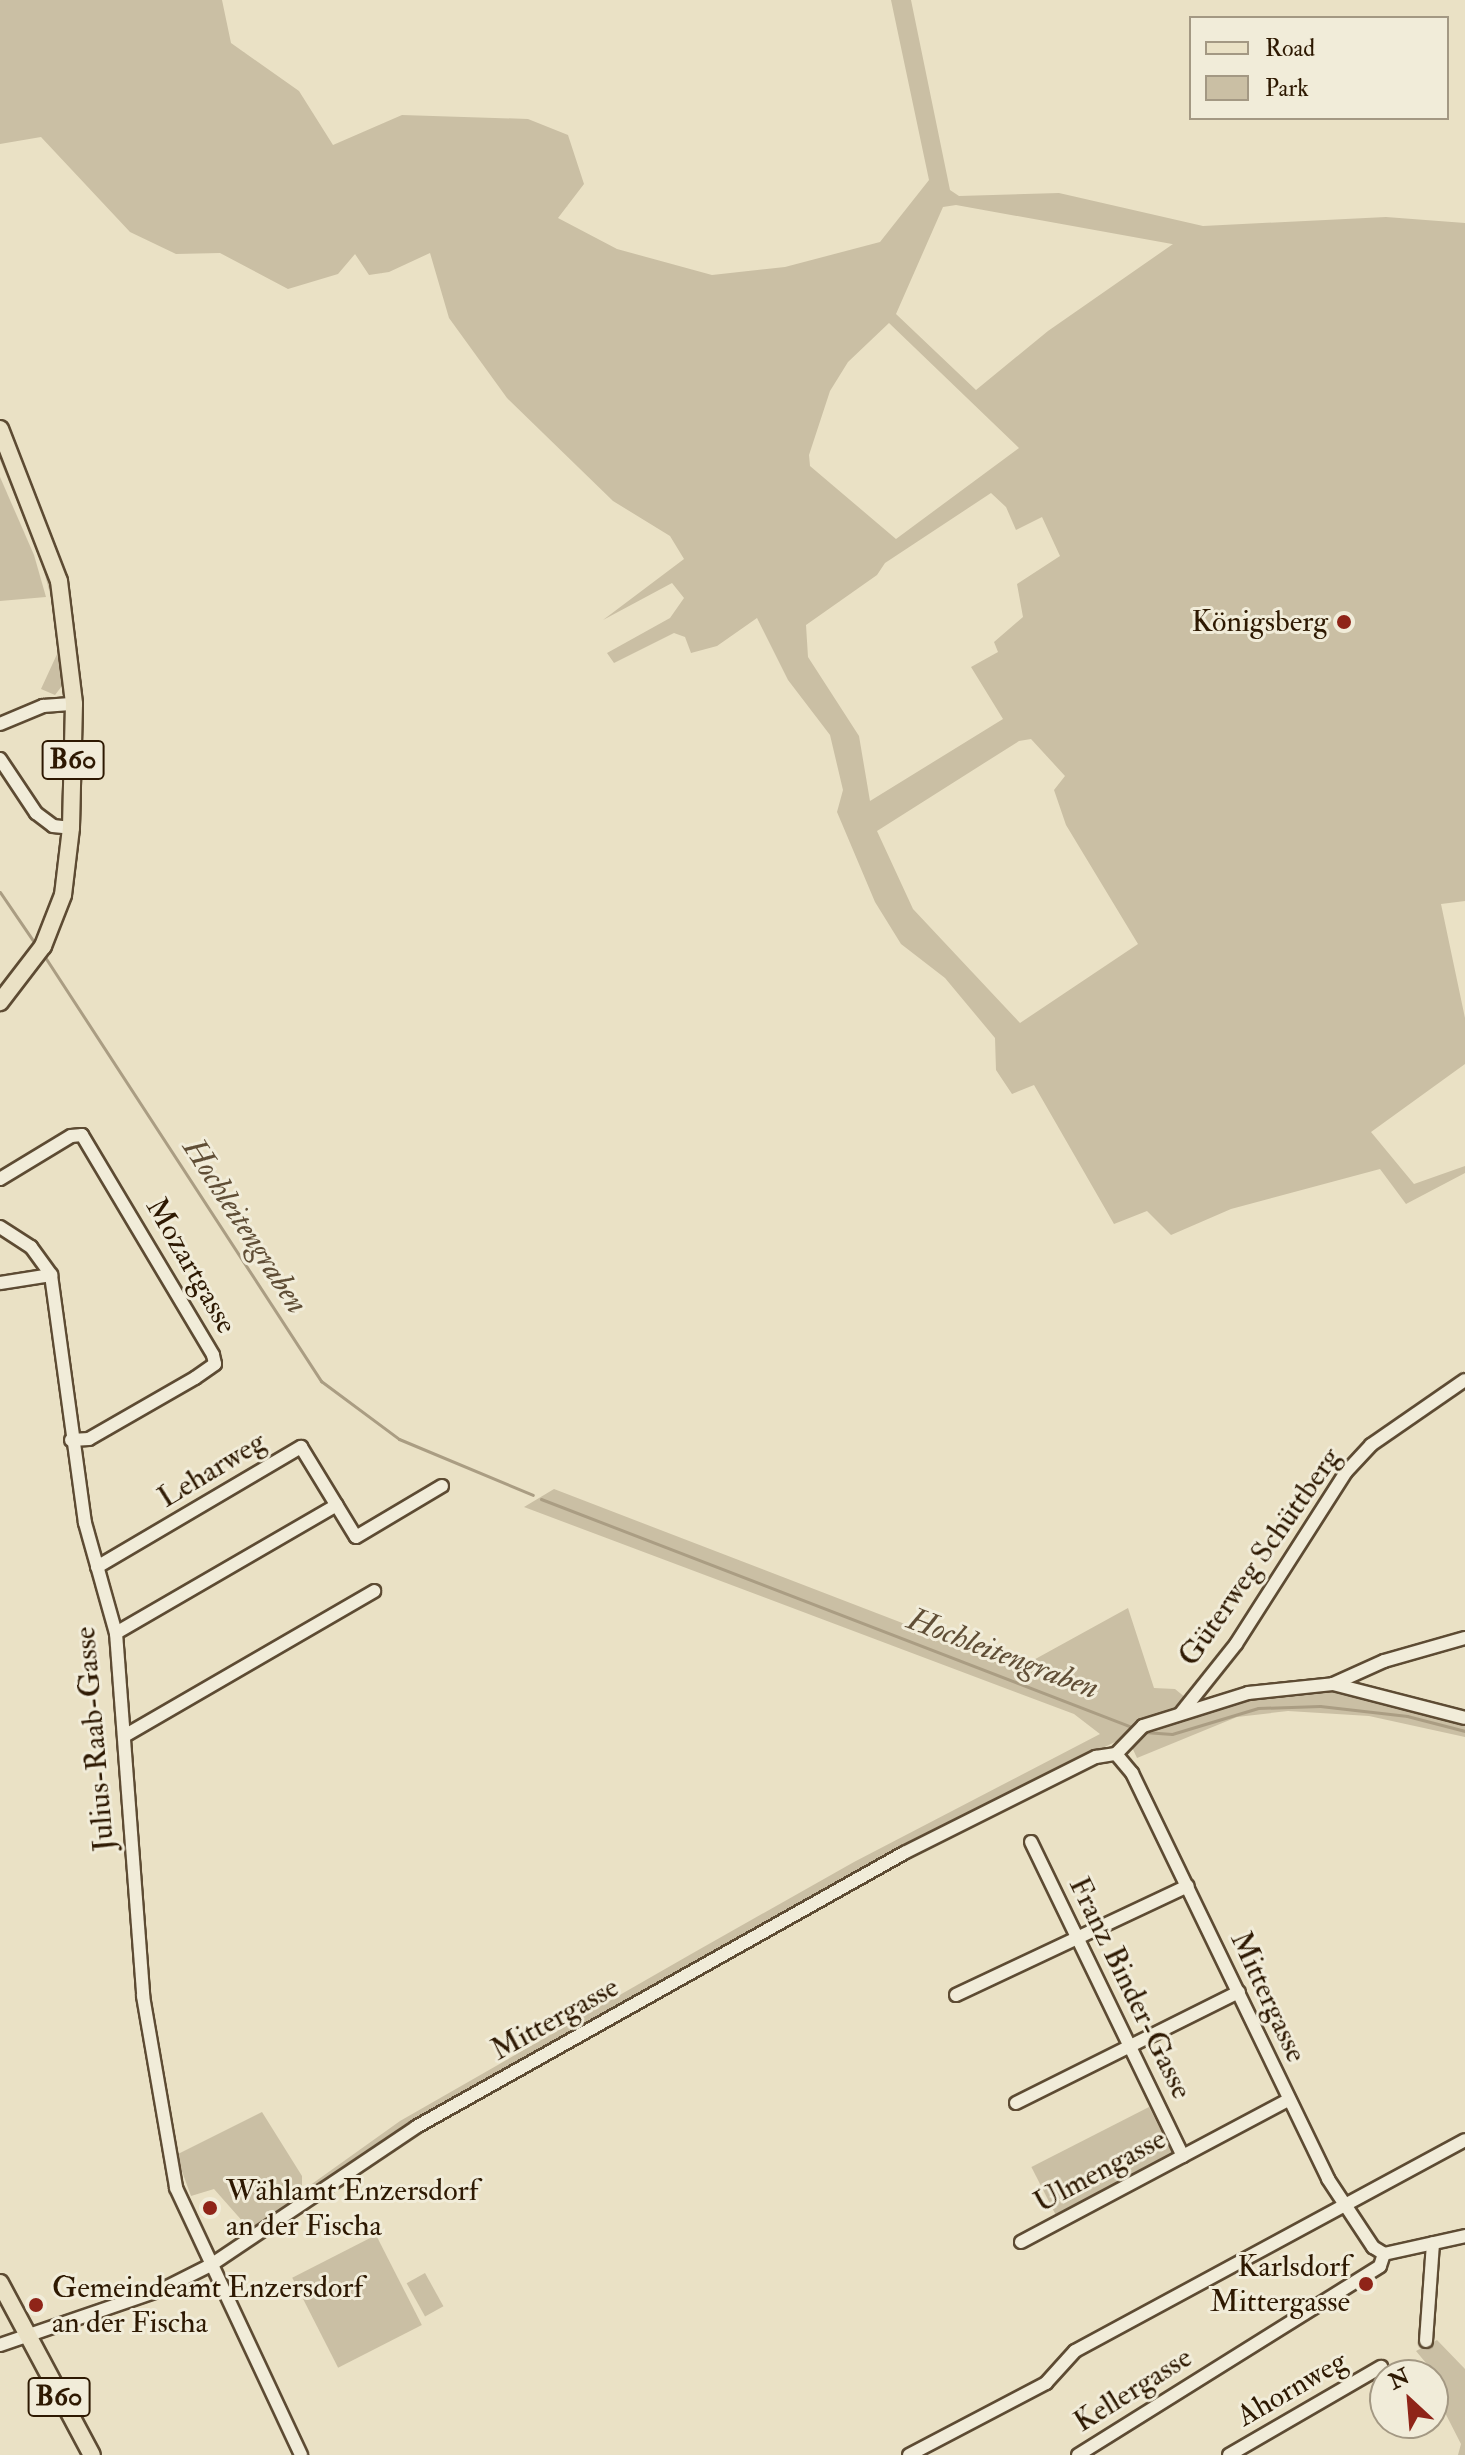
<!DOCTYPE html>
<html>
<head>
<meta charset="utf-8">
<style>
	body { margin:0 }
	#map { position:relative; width:1465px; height:2455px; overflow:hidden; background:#eae1c5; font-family:"IM FELL Double Pica",serif }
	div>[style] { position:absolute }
	.green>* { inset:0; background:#cabfa4; transform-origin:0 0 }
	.stream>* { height:3px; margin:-1.5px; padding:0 1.5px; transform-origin:1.5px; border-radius:1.5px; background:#aa9d83 }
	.roads { filter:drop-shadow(2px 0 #5d4b33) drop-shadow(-2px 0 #5d4b33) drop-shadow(0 2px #5d4b33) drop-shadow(0 -2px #5d4b33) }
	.minor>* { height:12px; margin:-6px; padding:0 6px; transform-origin:6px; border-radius:6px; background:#f1ecd9 }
	.major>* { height:16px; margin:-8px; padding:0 8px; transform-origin:8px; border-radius:8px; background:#eae1c5 }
	.dots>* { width:22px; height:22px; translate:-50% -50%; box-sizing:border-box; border:4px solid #f1ecd9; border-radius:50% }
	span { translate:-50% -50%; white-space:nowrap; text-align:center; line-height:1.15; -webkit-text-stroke:6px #f1ecd9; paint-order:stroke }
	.shield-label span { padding:2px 6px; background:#f1ecd9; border:2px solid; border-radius:6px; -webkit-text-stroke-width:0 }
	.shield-label { font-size:28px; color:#2e1902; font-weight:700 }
	.poi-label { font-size:30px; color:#2e1902 }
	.right { translate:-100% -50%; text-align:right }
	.left { translate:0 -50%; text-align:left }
	.street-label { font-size:30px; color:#2e1902 }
	.water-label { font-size:32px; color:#604e36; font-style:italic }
	.legend { position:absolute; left:1189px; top:16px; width:260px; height:104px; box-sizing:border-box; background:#f1ecd9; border:2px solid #a39883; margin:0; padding:10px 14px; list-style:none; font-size:24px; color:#2e1902 }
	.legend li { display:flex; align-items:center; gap:16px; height:40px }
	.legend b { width:40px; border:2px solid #a39883 }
	.north { position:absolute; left:1369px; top:2359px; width:80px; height:80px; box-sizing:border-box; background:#f1ecd9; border:2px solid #a39883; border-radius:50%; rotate:334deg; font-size:22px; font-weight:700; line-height:32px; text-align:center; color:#2e1902 }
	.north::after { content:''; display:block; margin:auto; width:28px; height:36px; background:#8f2418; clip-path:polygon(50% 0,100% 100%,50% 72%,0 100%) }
</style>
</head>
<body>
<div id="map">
	<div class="green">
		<i style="clip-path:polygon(evenodd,0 0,222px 0,231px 43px,299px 91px,333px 145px,402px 115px,528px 119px,568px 135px,584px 184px,558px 218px,617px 249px,712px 275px,785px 267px,880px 242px,929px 180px,891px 0,911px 0,950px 190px,959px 196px,1059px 193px,1203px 226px,1386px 217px,1465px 223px,1465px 901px,1441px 904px,1465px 1018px,1465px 1064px,1371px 1132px,1414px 1184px,1465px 1166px,1465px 1173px,1406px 1204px,1380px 1169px,1231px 1209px,1171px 1235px,1147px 1211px,1114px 1224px,1034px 1085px,1012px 1094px,996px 1070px,995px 1038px,945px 978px,901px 944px,875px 902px,837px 812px,843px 790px,830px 735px,788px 680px,757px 618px,717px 646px,691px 653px,685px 637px,674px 633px,614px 663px,607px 653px,670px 618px,684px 598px,672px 583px,603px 620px,684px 559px,670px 536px,613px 501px,507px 398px,449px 318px,430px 253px,389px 272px,369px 275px,355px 254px,338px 274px,288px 289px,220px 253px,176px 254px,130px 232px,41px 137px,0 144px,0 0,956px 205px,1172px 244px,1173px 244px,1048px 331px,976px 390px,896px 314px,943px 207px,956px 205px,0 0,889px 323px,1019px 448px,896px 539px,810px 466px,809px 455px,830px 391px,848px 362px,889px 323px,0 0,991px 493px,1006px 507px,1016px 530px,1042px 517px,1060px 556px,1017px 584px,1023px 617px,994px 642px,998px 652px,971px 667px,1003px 719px,870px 801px,859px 736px,808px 657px,806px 625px,877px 575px,885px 563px,991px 493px,0 0,1031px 739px,1065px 776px,1054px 790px,1066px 825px,1138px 944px,1020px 1023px,913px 909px,877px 831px,1019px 741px,1031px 739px)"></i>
		<i style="clip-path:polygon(0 441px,53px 580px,65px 682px,55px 695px,41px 689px,58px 652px,53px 605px,41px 560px,0 460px)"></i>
		<i style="clip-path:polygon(0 477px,34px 555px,46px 597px,0 601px)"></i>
		<i style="clip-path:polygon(554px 1489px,1019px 1668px,1128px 1608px,1154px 1688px,1175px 1689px,1202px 1711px,1240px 1699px,1336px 1690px,1465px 1724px,1465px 1737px,1369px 1716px,1288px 1711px,1237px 1717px,1137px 1758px,1130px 1743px,1115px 1742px,963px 1816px,966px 1827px,427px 2127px,259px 2240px,214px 2189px,191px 2196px,176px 2155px,262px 2112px,302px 2176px,302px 2191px,400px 2121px,693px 1953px,854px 1862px,1100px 1734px,1074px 1714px,524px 1507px)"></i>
		<i style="left:1149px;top:2107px;width:53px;height:132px;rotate:63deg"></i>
		<i style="left:376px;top:2235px;width:101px;height:94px;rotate:63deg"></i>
		<i style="left:425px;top:2273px;width:38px;height:21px;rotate:61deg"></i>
		<i style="clip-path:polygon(1437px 2340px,1465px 2369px,1465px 2455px,1458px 2455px,1461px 2444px,1437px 2397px,1445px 2386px,1416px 2351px)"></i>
	</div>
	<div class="stream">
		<i style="left:0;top:892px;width:64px;rotate:55.8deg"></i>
		<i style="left:43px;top:954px;width:510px;rotate:56.93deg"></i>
		<i style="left:321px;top:1381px;width:97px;rotate:36.6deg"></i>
		<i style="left:399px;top:1439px;width:145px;rotate:22.7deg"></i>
		<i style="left:541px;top:1499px;width:639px;rotate:21.1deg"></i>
		<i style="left:1144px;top:1732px;width:28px;rotate:4deg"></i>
		<i style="left:1172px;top:1734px;width:90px;rotate:-16.8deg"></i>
		<i style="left:1258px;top:1708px;width:62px;rotate:-1.8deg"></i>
		<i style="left:1320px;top:1706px;width:88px;rotate:6.6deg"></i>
		<i style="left:1407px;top:1716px;width:60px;rotate:14.5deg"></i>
	</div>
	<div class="roads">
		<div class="minor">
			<i style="left:0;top:724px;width:47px;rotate:-22.7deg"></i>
			<i style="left:43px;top:706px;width:31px;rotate:-4deg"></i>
			<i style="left:0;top:759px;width:65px;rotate:56.3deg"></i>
			<i style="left:36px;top:813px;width:21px;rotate:37deg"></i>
			<i style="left:53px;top:826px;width:18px;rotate:6deg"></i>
			<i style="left:0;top:1179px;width:83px;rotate:-31.2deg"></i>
			<i style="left:71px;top:1136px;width:11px;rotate:-5deg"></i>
			<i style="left:82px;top:1135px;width:256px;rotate:59.2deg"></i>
			<i style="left:213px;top:1355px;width:9px;rotate:77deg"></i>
			<i style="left:215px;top:1364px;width:24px;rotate:145deg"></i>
			<i style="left:195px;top:1378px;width:122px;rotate:150.1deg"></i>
			<i style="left:89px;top:1439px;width:18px;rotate:177deg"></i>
			<i style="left:0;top:1227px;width:37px;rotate:33deg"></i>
			<i style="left:31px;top:1247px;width:34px;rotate:54deg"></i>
			<i style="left:51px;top:1275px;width:250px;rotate:82.2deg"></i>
			<i style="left:85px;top:1523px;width:114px;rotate:74.3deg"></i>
			<i style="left:116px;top:1633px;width:364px;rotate:85.7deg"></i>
			<i style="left:143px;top:1996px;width:195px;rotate:80.2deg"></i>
			<i style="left:176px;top:2188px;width:295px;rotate:64.9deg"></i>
			<i style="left:0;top:1283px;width:52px;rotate:-8.9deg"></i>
			<i style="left:97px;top:1567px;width:237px;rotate:-30.5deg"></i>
			<i style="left:301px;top:1447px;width:105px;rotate:58.6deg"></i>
			<i style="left:356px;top:1537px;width:100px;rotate:-30.7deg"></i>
			<i style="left:116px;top:1633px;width:255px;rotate:-30.1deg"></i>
			<i style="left:1333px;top:1684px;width:56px;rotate:-24.3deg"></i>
			<i style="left:1384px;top:1661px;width:84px;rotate:-15.9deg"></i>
			<i style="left:1181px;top:1713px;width:88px;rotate:-51.4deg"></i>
			<i style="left:1236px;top:1644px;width:204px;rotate:-57.4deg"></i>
			<i style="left:1346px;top:1472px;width:37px;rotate:-47deg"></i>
			<i style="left:1371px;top:1445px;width:114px;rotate:-34.7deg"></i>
			<i style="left:126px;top:1735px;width:287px;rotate:-30.1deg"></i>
			<i style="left:1116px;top:1754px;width:25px;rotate:50deg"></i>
			<i style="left:1132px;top:1773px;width:451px;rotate:64.2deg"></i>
			<i style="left:1328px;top:2179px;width:82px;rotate:56.5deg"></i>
			<i style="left:1373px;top:2247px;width:13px;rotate:32deg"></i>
			<i style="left:1031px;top:1842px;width:349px;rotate:64.2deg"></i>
			<i style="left:956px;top:1995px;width:256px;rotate:-25.2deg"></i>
			<i style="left:1016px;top:2103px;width:249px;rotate:-26.5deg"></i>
			<i style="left:1021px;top:2242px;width:302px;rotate:-28deg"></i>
			<i style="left:1384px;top:2254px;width:83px;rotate:-12.5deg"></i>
			<i style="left:1426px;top:2341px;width:98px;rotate:-85.9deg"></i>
			<i style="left:0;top:2345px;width:170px;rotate:-18.9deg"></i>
			<i style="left:161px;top:2290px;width:56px;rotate:-26.6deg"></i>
			<i style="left:211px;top:2265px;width:247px;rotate:-33.9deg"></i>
			<i style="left:416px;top:2127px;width:560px;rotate:-29.31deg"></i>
			<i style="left:904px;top:1853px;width:215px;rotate:-26.6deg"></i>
			<i style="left:1096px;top:1757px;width:20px;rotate:-9deg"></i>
			<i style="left:1116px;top:1754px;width:39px;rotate:-46deg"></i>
			<i style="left:1143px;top:1726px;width:110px;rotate:-17.4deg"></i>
			<i style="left:1248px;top:1693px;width:85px;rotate:-6deg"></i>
			<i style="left:1333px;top:1684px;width:136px;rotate:14.4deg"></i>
			<i style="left:909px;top:2455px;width:155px;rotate:-27.7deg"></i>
			<i style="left:1046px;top:2383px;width:43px;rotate:-47.8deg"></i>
			<i style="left:1075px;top:2351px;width:443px;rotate:-28.4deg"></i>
			<i style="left:1078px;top:2455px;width:356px;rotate:-32deg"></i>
			<i style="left:1380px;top:2266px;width:13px;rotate:-72deg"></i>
			<i style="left:1229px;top:2455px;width:176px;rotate:-30.1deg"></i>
		</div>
		<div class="major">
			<i style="left:0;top:429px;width:163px;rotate:68.8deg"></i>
			<i style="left:59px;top:581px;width:124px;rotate:83deg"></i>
			<i style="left:74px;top:704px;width:124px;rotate:91.4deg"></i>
			<i style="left:71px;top:828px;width:67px;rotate:96.8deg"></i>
			<i style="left:63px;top:895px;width:55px;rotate:111.4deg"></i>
			<i style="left:43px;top:946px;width:71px;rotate:127.5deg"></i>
			<i style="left:0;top:2283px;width:195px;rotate:61.9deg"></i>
		</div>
	</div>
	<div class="dots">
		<i style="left:1344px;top:622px;background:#8f2418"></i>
		<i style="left:210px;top:2208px;background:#8f2418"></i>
		<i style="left:1366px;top:2284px;background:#8f2418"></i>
		<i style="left:36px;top:2305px;background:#8f2418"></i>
	</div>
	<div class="shield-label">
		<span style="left:73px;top:760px">B60</span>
		<span style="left:59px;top:2397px">B60</span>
	</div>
	<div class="poi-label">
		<span class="right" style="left:1328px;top:622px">Königsberg</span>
		<span class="left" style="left:226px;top:2208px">Wählamt Enzersdorf<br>an der Fischa</span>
		<span class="right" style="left:1350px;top:2284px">Karlsdorf<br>Mittergasse</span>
		<span class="left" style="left:52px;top:2305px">Gemeindeamt Enzersdorf<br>an der Fischa</span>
	</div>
	<div class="street-label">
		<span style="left:191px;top:1266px;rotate:60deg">Mozartgasse</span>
		<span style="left:212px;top:1470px;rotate:-31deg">Leharweg</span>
		<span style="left:1260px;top:1557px;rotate:-55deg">Güterweg Schüttberg</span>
		<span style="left:95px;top:1739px;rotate:-95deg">Julius-Raab-Gasse</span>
		<span style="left:1130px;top:1988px;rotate:64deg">Franz Binder-Gasse</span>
		<span style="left:1268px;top:1997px;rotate:65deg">Mittergasse</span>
		<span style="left:555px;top:2019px;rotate:-29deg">Mittergasse</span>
		<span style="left:1100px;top:2171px;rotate:-28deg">Ulmengasse</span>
		<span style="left:1292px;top:2389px;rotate:-30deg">Ahornweg</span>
		<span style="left:1133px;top:2390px;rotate:-32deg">Kellergasse</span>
	</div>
	<div class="water-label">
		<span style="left:245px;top:1226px;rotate:57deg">Hochleitengraben</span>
		<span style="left:1003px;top:1654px;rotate:21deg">Hochleitengraben</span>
	</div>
	<ul class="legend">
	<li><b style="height:10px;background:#eae1c5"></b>Road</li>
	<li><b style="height:22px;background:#cabfa4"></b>Park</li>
	</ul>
	<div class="north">N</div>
</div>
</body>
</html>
